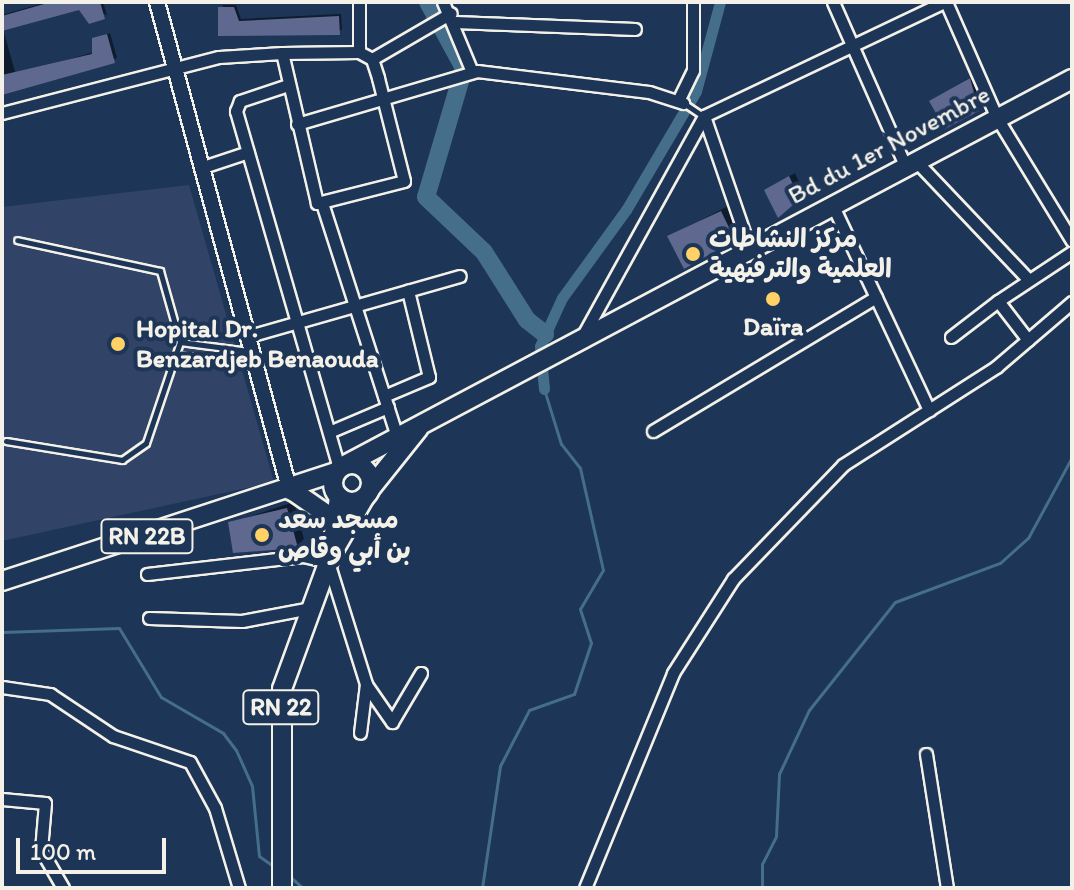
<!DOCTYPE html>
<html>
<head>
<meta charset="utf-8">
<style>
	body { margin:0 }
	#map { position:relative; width:1074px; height:890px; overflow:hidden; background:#1d3557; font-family:Itim,"Playpen Sans Arabic",sans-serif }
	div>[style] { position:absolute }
	.built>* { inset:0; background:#314468 }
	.shadow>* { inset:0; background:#0007 }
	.stream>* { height:3px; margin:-1.5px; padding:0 1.5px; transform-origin:1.5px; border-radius:1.5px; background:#446e8a }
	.canal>* { height:11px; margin:-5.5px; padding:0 5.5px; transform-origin:5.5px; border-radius:5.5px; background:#446e8a }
	.river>* { height:18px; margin:-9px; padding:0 9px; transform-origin:9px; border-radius:9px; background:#446e8a }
	.building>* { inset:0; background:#5f688f }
	.roads { filter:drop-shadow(2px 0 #f4f1e8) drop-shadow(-2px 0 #f4f1e8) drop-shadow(0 2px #f4f1e8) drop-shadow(0 -2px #f4f1e8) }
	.service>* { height:5px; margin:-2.5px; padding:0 2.5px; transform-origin:2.5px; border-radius:2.5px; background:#1d3557 }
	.minor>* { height:11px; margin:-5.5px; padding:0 5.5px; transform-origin:5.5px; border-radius:5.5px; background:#1d3557 }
	.tertiary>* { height:14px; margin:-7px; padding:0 7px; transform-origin:7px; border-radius:7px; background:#1d3557 }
	.primary>* { height:18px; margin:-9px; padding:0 9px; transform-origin:9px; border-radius:9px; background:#1d3557 }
	.primary>.ring { margin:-9px; padding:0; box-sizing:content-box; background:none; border:18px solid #1d3557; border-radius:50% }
	.dots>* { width:22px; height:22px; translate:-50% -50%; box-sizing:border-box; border:4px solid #1d3557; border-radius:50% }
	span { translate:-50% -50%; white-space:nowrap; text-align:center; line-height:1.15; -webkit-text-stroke:8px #1d3557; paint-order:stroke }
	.shield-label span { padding:2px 6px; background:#1d3557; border:2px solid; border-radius:6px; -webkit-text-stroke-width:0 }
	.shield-label { font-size:24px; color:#f4f1e8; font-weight:700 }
	.street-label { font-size:26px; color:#f4f1e8 }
	.poi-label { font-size:26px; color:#f4f1e8; font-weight:700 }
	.left { translate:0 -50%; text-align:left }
	.frame { position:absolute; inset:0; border:4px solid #f4f1e8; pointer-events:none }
	.scale { position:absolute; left:16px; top:838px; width:150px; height:36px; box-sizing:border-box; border:4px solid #f4f1e8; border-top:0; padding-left:10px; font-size:24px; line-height:28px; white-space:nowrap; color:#f4f1e8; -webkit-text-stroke:6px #1d3557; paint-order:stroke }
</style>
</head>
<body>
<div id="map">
	<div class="built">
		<i style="clip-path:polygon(189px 185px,274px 482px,2px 541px,2px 207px)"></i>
	</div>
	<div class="shadow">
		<i style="clip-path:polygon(47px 2px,103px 2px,107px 15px,80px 7px,3px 29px,16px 75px,94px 52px,94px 39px,110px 33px,117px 58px,2px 93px,2px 15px)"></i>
		<i style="clip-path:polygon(223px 5px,236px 5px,241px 19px,341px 14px,342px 30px,220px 34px)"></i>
		<i style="clip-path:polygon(977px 73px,985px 102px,978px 109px,931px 101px)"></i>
		<i style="clip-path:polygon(795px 173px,804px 193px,799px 198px,772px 186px)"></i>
		<i style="clip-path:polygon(728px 206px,740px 231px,733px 238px,670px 236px)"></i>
		<i style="clip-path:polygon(294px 502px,304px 539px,297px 546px,230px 523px)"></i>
	</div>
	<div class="stream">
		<i style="left:2px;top:632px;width:117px;rotate:-2deg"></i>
		<i style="left:119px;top:628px;width:81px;rotate:58.7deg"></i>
		<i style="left:161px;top:697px;width:72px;rotate:30.1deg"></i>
		<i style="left:223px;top:733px;width:21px;rotate:53deg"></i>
		<i style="left:236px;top:750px;width:39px;rotate:66deg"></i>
		<i style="left:252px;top:786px;width:70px;rotate:84.3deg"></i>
		<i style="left:259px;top:856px;width:19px;rotate:35deg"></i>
		<i style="left:288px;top:875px;width:20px;rotate:41deg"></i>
		<i style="left:482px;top:888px;width:123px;rotate:-81.6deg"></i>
		<i style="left:500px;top:766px;width:63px;rotate:-62.6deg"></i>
		<i style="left:529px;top:710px;width:48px;rotate:-19.6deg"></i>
		<i style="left:574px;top:694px;width:54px;rotate:-71.6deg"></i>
		<i style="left:591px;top:643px;width:36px;rotate:-108deg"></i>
		<i style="left:580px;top:609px;width:45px;rotate:-59.5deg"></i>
		<i style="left:603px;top:570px;width:105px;rotate:-102.7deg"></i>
		<i style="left:580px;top:468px;width:31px;rotate:-128deg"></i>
		<i style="left:561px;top:444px;width:58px;rotate:-107.2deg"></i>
		<i style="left:762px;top:888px;width:24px;rotate:-90deg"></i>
		<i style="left:762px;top:864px;width:31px;rotate:-63deg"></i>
		<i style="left:776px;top:836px;width:62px;rotate:-87.2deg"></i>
		<i style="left:779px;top:774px;width:71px;rotate:-64.9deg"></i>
		<i style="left:809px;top:710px;width:138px;rotate:-51.5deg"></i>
		<i style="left:895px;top:602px;width:112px;rotate:-20.4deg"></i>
		<i style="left:1000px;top:563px;width:38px;rotate:-42deg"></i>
		<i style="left:1028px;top:538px;width:92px;rotate:-61.5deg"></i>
	</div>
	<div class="canal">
		<i style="left:544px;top:389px;width:43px;rotate:-95.3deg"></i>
		<i style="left:540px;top:346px;width:53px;rotate:-65.4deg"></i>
		<i style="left:562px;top:298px;width:109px;rotate:-54deg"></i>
		<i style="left:626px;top:210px;width:138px;rotate:-59.5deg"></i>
		<i style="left:696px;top:91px;width:92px;rotate:-74.9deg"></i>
	</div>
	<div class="river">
		<i style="left:428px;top:2px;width:75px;rotate:61.4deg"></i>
		<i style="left:464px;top:68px;width:134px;rotate:106.4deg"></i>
		<i style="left:426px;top:197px;width:80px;rotate:43.5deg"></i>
		<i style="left:484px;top:252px;width:80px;rotate:57.7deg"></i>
		<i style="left:527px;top:320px;width:23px;rotate:38deg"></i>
	</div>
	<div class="building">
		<i style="clip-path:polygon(51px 2px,100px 2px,105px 19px,89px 24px,79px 10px,2px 31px,2px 16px)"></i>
		<i style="clip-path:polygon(218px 7px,234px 7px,239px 21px,339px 16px,340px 35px,218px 36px)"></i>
		<i style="clip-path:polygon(107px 34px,115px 63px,2px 95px,2px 75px,92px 54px,92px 38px)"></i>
		<i style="clip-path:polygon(970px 78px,979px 111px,945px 129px,929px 101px)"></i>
		<i style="clip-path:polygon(789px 176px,800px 199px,778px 218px,764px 190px)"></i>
		<i style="clip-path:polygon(721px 211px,735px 240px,684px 269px,667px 236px)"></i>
		<i style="clip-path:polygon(287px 508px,298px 548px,233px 553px,228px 522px)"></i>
	</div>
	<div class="roads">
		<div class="service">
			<i style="left:685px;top:104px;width:22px;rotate:34deg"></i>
			<i style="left:180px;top:342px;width:69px;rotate:7.5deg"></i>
			<i style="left:178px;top:355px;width:76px;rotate:7.6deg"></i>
			<i style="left:6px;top:441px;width:118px;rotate:9.3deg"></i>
			<i style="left:122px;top:460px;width:29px;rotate:-35deg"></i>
			<i style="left:146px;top:443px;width:107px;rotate:-71.4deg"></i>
			<i style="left:180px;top:342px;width:74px;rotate:-105.7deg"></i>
			<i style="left:160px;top:271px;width:146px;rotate:-167.8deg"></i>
		</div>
		<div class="minor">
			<i style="left:443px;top:2px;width:76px;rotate:67.5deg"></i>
			<i style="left:833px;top:2px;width:178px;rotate:66.2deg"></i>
			<i style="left:946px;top:2px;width:127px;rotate:66.3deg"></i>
			<i style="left:997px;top:118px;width:144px;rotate:58.6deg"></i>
			<i style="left:455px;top:22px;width:180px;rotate:2.2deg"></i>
			<i style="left:359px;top:52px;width:50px;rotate:-90deg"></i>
			<i style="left:372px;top:59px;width:91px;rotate:-30.2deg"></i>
			<i style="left:288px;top:85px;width:51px;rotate:161.6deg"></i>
			<i style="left:240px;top:101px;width:11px;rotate:112deg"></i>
			<i style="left:236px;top:111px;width:373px;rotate:73.9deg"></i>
			<i style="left:678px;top:101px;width:34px;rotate:-64deg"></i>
			<i style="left:693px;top:70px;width:68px;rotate:-90deg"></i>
			<i style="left:2px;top:113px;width:224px;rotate:-14.5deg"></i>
			<i style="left:219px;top:57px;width:63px;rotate:-3.6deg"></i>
			<i style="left:282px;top:53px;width:77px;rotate:-0.7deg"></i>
			<i style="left:359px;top:52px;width:15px;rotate:28deg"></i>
			<i style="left:372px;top:59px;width:20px;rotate:72deg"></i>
			<i style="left:378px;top:78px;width:106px;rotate:75.8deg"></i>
			<i style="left:404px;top:181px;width:90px;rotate:165.8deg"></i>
			<i style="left:317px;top:203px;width:154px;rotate:-103.1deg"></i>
			<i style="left:704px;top:116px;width:139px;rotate:71deg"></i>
			<i style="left:297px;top:124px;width:188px;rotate:-16.4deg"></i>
			<i style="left:477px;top:71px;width:173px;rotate:7deg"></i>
			<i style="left:649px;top:92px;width:36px;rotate:18deg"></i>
			<i style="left:915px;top:160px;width:164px;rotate:46.5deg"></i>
			<i style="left:203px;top:167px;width:47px;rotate:-18.4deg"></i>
			<i style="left:322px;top:203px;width:245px;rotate:72.2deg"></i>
			<i style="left:832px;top:204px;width:228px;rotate:64.8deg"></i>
			<i style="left:249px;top:336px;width:219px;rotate:-15.9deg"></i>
			<i style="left:582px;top:337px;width:252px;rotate:-61.1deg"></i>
			<i style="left:704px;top:116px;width:266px;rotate:-25.4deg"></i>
			<i style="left:951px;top:337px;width:59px;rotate:-37.5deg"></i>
			<i style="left:1028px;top:340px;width:49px;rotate:-127.6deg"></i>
			<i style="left:998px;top:301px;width:89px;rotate:-33.5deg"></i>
			<i style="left:384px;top:396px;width:49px;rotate:-22.9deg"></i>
			<i style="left:429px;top:377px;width:89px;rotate:-103.7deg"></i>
			<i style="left:653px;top:431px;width:260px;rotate:-31deg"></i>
			<i style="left:329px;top:432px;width:64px;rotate:-23deg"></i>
			<i style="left:147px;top:574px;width:157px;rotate:-6.6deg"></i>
			<i style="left:303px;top:556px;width:26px;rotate:13deg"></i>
			<i style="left:328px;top:562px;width:128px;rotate:72.7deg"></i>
			<i style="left:366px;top:684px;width:49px;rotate:97deg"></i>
			<i style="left:149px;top:618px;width:93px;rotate:1.8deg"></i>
			<i style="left:242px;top:621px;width:69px;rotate:-10.8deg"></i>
			<i style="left:367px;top:686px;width:44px;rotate:55.2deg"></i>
			<i style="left:392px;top:722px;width:57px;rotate:-59.4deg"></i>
			<i style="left:2px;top:687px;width:49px;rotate:8.3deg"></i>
			<i style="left:50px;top:694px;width:76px;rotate:33.7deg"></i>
			<i style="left:113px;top:736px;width:81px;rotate:18.7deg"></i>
			<i style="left:190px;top:762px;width:52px;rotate:61.5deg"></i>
			<i style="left:215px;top:808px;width:84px;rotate:73.3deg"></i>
			<i style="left:926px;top:754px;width:136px;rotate:81.1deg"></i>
			<i style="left:2px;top:799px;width:43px;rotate:5.3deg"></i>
			<i style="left:45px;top:803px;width:47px;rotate:94.9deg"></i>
			<i style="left:41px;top:850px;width:44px;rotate:59.9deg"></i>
			<i style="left:585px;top:888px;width:232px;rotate:-67.7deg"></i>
			<i style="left:673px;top:673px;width:112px;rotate:-57.4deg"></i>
			<i style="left:733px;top:579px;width:158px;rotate:-46deg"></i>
			<i style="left:843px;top:465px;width:182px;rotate:-32.6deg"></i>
			<i style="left:996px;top:367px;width:100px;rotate:-40.5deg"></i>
		</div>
		<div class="tertiary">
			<i style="left:157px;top:2px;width:508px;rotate:74.81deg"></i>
		</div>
		<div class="primary">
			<i class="ring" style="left:333px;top:464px;width:20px;height:20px"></i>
			<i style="left:347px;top:464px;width:821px;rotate:-27.97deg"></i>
			<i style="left:370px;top:489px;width:77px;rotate:-51.3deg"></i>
			<i style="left:293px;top:491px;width:47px;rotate:34.7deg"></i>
			<i style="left:331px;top:555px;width:66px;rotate:-59.9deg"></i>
			<i style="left:2px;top:581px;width:351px;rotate:-18.1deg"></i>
			<i style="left:282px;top:888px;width:199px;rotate:-90deg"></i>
			<i style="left:282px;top:689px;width:143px;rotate:-69.9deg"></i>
			<i style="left:331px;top:555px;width:59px;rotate:-82.1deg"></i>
		</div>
	</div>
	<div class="dots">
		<i style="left:693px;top:254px;background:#ffd166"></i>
		<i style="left:773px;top:299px;background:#ffd166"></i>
		<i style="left:118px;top:344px;background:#ffd166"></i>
		<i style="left:262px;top:535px;background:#ffd166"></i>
	</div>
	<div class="shield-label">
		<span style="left:147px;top:536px">RN 22B</span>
		<span style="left:281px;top:707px">RN 22</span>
	</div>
	<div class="street-label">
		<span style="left:889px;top:145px;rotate:-28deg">Bd du 1er Novembre</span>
	</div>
	<div class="poi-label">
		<span class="left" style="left:709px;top:254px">مركز النشاطات<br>العلمية والترفيهية</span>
		<span style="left:773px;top:327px">Daïra</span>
		<span class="left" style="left:136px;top:344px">Hopital Dr.<br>Benzardjeb Benaouda</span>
		<span class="left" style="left:278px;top:535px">مسجد سعد<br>بن أبي وقاص</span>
	</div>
	<div class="frame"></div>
	<div class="scale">100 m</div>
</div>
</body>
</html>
